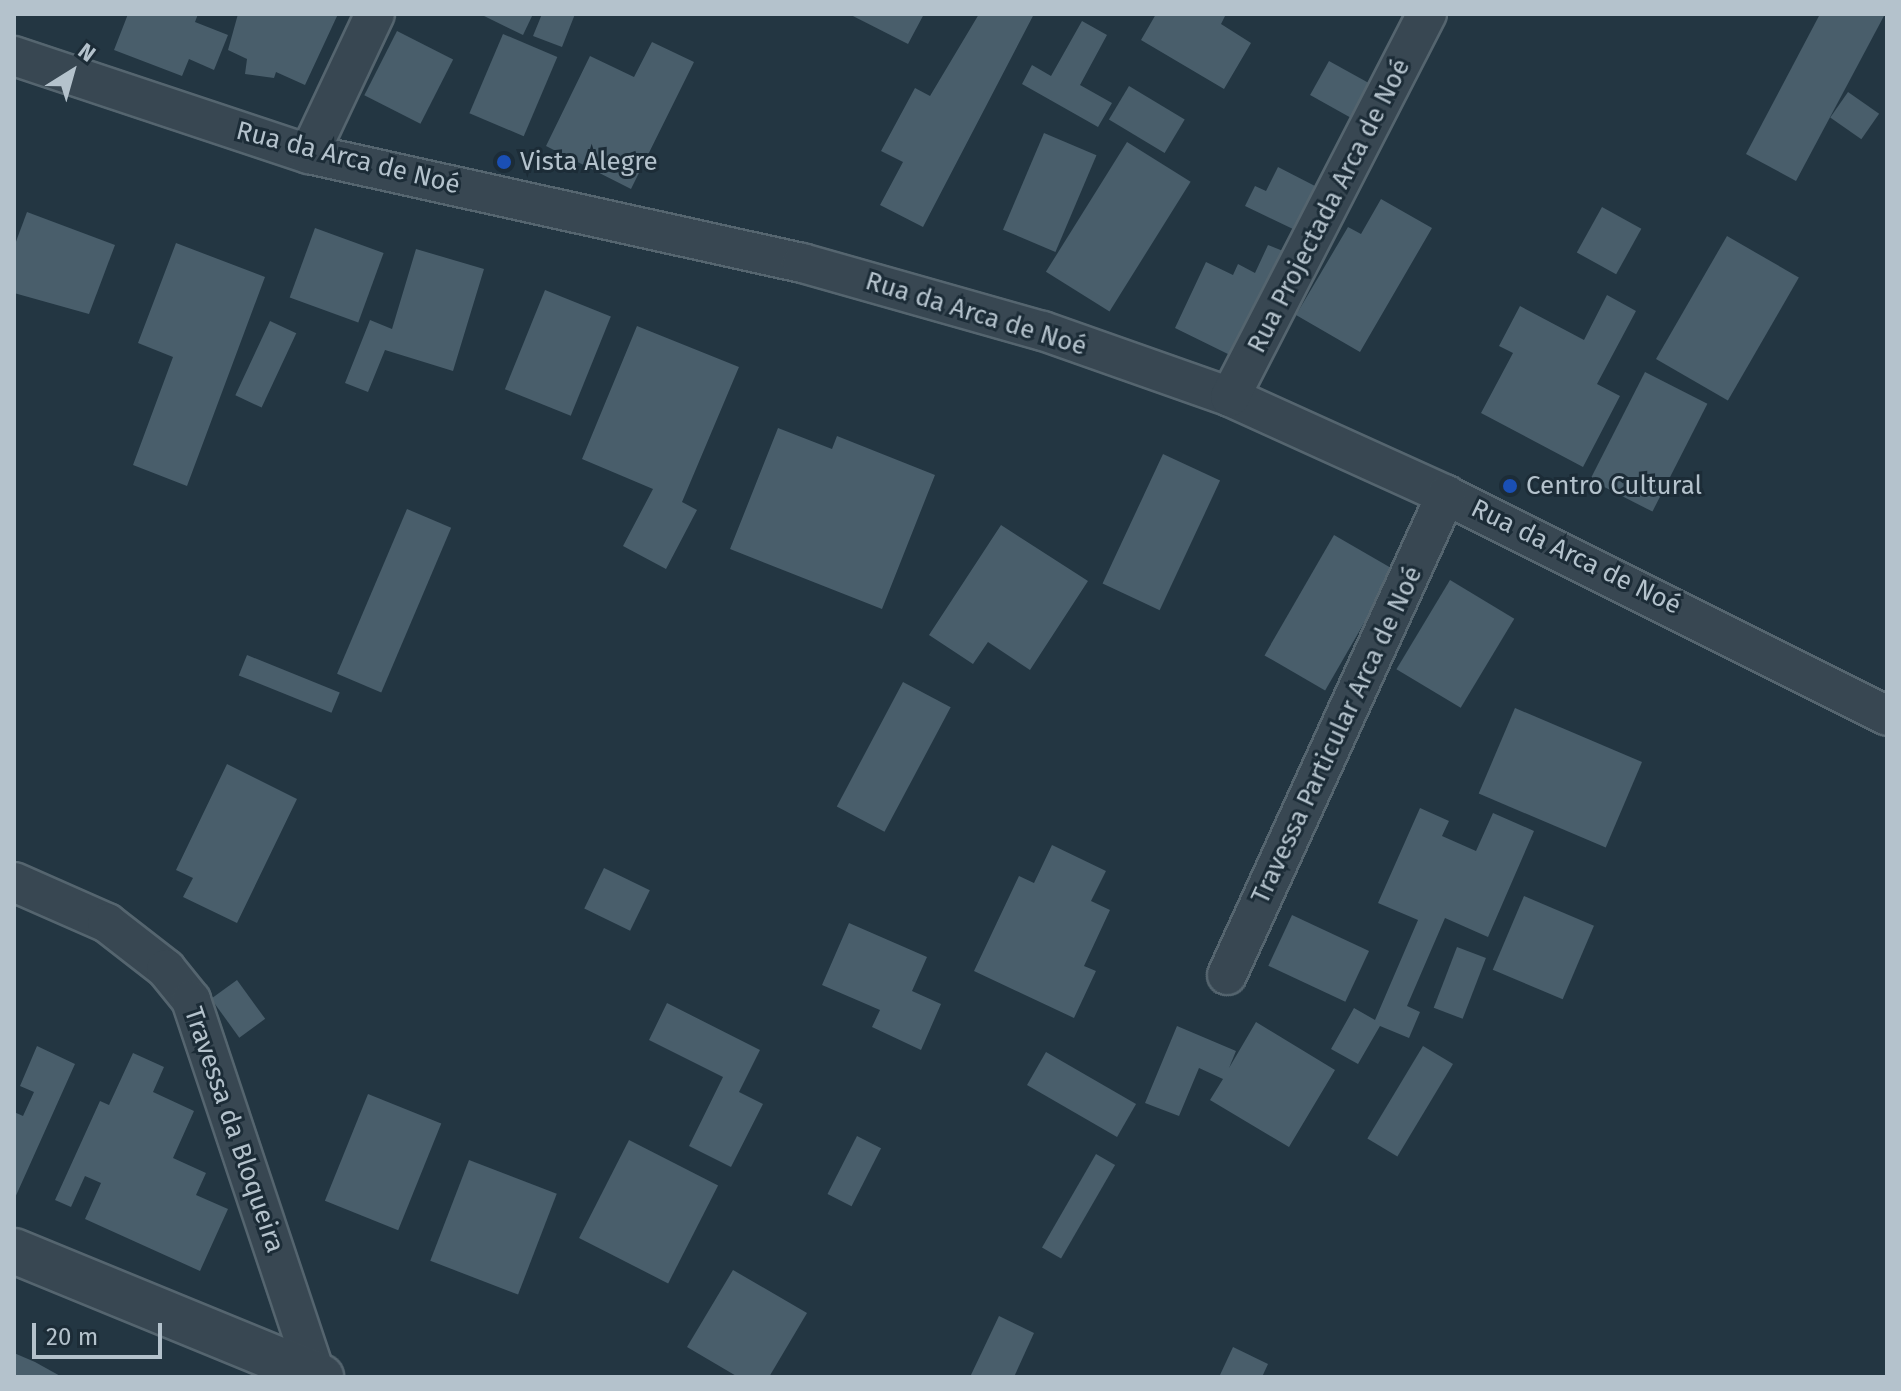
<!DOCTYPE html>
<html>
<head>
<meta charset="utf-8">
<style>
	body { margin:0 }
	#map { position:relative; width:1901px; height:1391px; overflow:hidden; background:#233642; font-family:"Fira Sans",sans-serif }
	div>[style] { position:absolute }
	.building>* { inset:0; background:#495e6b; transform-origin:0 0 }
	.roads { filter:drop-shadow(2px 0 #55656f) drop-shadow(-2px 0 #55656f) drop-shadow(0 2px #55656f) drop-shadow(0 -2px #55656f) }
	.minor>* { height:38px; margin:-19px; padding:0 19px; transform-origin:19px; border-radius:19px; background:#384752 }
	.tertiary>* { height:44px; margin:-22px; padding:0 22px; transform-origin:22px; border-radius:22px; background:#384752 }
	.dots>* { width:22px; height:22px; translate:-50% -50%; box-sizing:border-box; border:4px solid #1c2c37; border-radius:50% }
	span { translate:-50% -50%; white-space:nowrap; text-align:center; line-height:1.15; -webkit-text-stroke:6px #1c2c37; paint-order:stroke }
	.street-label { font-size:26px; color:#b4c2cc }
	.poi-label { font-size:26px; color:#b4c2cc }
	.left { translate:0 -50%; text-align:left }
	.frame { position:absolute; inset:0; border:16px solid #b4c2cc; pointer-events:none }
	.north { position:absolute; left:32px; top:32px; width:80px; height:80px; -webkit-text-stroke:6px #1c2c37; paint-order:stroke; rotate:37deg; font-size:22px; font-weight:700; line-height:32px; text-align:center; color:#b4c2cc }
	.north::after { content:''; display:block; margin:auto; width:28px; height:36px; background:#b4c2cc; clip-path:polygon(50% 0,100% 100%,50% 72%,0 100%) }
	.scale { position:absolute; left:32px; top:1323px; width:130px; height:36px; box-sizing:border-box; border:4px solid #b4c2cc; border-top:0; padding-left:10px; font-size:24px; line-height:28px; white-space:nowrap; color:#b4c2cc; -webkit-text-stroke:6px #1c2c37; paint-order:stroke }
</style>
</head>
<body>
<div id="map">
	<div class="building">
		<i style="clip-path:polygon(128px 14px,198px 14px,195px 22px,228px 35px,214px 70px,189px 59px,182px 76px,114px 50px)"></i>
		<i style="clip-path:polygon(238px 14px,338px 14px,305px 85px,276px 72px,274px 78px,245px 74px,247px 59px,228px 50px)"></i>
		<i style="clip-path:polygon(480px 14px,533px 14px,523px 35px)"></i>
		<i style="clip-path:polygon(542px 14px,575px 14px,562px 47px,533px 36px)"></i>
		<i style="clip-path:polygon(849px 14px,924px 14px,908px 44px)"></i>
		<i style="clip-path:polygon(979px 14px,1034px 14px,923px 227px,880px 205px,903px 162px,881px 151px,915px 88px,930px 96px)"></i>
		<i style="clip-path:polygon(1156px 14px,1226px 14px,1221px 24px,1251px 43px,1224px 89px,1141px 40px)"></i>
		<i style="clip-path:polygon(1820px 14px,1885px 14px,1796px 181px,1746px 154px)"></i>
		<i style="clip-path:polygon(1082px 21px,1107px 35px,1080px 85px,1112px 103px,1098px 127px,1022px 84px,1032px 65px,1051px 76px)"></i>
		<i style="left:397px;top:31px;width:63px;height:72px;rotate:27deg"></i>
		<i style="left:503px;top:34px;width:59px;height:86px;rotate:23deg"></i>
		<i style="clip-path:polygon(652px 42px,694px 62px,631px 189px,546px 146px,590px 56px,634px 77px)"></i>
		<i style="left:1329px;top:61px;width:46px;height:39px;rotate:29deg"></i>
		<i style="left:1129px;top:86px;width:65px;height:39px;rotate:31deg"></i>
		<i style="left:1848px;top:92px;width:38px;height:31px;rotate:35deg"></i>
		<i style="left:1044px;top:133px;width:57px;height:105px;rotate:23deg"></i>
		<i style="left:1127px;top:142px;width:75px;height:153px;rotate:32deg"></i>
		<i style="clip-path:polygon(1278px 167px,1315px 186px,1293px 229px,1245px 206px,1255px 186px,1266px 191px)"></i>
		<i style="clip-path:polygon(1381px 199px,1432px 228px,1360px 352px,1296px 315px,1348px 227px,1361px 234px)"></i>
		<i style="left:1602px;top:207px;width:45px;height:52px;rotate:29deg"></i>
		<i style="clip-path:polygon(27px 212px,115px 245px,89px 314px,14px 293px,14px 247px)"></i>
		<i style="left:315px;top:228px;width:73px;height:74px;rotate:20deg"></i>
		<i style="left:1727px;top:236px;width:83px;height:142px;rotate:30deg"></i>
		<i style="clip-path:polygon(176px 243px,265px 277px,187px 486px,133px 465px,173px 357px,138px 343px)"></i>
		<i style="clip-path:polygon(1268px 245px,1283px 251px,1232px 356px,1175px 328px,1206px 262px,1233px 275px,1238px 264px,1255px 273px)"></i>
		<i style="clip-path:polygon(416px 249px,484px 269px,453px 371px,385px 350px,368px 392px,345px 383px,370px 320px,392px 329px)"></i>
		<i style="left:545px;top:290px;width:71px;height:107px;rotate:22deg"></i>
		<i style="clip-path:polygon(1607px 295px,1636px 311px,1597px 384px,1620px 396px,1583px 467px,1481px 413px,1513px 353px,1499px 346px,1520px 306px,1584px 340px)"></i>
		<i style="left:270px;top:321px;width:29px;height:82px;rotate:25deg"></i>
		<i style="clip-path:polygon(637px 326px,739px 367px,682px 502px,697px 510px,666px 569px,623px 546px,653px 489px,582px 459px)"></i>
		<i style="left:1645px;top:372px;width:70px;height:121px;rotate:27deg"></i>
		<i style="clip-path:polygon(778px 428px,832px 449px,837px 436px,935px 475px,882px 609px,730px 549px)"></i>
		<i style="left:1163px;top:454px;width:63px;height:143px;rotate:25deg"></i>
		<i style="left:407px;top:509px;width:48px;height:179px;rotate:23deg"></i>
		<i style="clip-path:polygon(1001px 525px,1088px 581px,1030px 670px,988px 642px,973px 664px,929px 635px)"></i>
		<i style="left:1334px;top:535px;width:70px;height:139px;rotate:30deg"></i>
		<i style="left:1450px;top:580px;width:75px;height:104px;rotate:31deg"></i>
		<i style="left:247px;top:655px;width:100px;height:22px;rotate:22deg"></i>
		<i style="left:903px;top:682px;width:54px;height:141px;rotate:28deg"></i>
		<i style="left:1515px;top:708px;width:138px;height:93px;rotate:23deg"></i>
		<i style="clip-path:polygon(227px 764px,297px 799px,237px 923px,183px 897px,193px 878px,176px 870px)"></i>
		<i style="clip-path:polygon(1420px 808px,1449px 821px,1442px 836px,1476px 851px,1493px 813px,1534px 831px,1488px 937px,1445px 918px,1407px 1006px,1420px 1012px,1409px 1038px,1380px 1026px,1358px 1064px,1331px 1049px,1354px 1008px,1375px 1020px,1418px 920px,1378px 903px)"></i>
		<i style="clip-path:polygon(1052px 845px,1106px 871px,1091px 901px,1110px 910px,1084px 966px,1096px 971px,1074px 1018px,974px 971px,1019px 876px,1034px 883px)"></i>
		<i style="left:604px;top:868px;width:51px;height:45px;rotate:26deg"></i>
		<i style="left:1524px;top:896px;width:76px;height:80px;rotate:23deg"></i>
		<i style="left:1292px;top:915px;width:85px;height:56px;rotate:25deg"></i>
		<i style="clip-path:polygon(849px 923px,927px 957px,912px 991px,941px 1004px,921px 1050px,872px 1027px,880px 1010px,822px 985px)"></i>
		<i style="left:1457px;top:947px;width:31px;height:65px;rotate:21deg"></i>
		<i style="left:237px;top:980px;width:48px;height:32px;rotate:54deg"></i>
		<i style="clip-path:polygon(667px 1003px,760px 1050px,739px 1092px,763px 1104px,731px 1167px,689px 1146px,723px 1077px,649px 1040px)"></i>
		<i style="clip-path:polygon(1256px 1022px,1335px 1070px,1289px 1147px,1210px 1100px,1223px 1079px,1199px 1068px,1179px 1116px,1145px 1103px,1177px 1026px,1236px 1051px,1229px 1068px)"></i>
		<i style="clip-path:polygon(37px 1046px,75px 1064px,14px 1200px,14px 1112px,23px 1116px,34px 1092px,20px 1086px)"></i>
		<i style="left:1423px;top:1046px;width:35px;height:108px;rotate:31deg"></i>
		<i style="left:1046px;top:1052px;width:104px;height:38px;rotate:30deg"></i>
		<i style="clip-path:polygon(133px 1053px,164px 1067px,153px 1092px,194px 1111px,173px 1158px,206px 1173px,196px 1195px,228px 1209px,200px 1271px,85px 1219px,101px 1183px,85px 1176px,71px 1207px,55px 1200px,100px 1101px,109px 1105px)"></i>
		<i style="left:368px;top:1094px;width:79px;height:115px;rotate:22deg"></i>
		<i style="left:857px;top:1136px;width:27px;height:65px;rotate:27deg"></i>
		<i style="left:629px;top:1140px;width:100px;height:110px;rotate:27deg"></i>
		<i style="left:1096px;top:1154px;width:22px;height:108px;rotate:30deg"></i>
		<i style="left:469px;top:1160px;width:94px;height:108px;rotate:21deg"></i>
		<i style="clip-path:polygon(733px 1270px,807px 1313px,769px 1377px,738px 1377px,687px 1347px)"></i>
		<i style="clip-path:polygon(999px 1316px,1034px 1333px,1014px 1377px,970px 1377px)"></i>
		<i style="clip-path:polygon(1233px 1347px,1268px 1364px,1262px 1377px,1220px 1375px)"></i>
		<i style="clip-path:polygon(14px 1353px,35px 1362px,62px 1377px,14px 1377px)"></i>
	</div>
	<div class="roads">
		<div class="minor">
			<i style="left:14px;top:56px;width:311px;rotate:18.4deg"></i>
			<i style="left:309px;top:154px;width:505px;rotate:12.47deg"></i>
			<i style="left:802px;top:263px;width:250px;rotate:15.8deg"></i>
			<i style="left:1043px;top:331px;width:198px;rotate:19.4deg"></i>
			<i style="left:1230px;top:397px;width:237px;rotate:24.4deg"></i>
			<i style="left:1446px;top:495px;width:493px;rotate:26.6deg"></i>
			<i style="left:309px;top:154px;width:155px;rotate:-64.8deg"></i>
			<i style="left:1230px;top:397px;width:431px;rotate:-62.8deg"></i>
			<i style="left:14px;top:882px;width:102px;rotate:23.8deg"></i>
			<i style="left:107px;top:923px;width:75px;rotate:37.9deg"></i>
			<i style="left:166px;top:969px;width:40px;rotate:51deg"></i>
			<i style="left:191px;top:1000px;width:395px;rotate:71.6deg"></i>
			<i style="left:1227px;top:975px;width:528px;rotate:-65.48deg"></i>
		</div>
		<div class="tertiary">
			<i style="left:14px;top:1251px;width:332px;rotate:22.3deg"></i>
		</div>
	</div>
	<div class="dots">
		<i style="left:504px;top:162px;background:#1a4fb4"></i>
		<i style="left:1510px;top:486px;background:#1a4fb4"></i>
	</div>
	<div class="street-label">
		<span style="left:348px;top:158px;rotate:14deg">Rua da Arca de Noé</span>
		<span style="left:1329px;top:206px;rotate:-63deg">Rua Projectada Arca de Noé</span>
		<span style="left:976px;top:314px;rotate:17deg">Rua da Arca de Noé</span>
		<span style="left:1576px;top:557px;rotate:26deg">Rua da Arca de Noé</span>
		<span style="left:1337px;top:735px;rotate:-65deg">Travessa Particular Arca de Noé</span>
		<span style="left:234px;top:1130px;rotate:71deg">Travessa da Bloqueira</span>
	</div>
	<div class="poi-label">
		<span class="left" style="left:520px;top:162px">Vista Alegre</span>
		<span class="left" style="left:1526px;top:486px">Centro Cultural</span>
	</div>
	<div class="frame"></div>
	<div class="north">N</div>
	<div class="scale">20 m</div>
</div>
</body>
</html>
